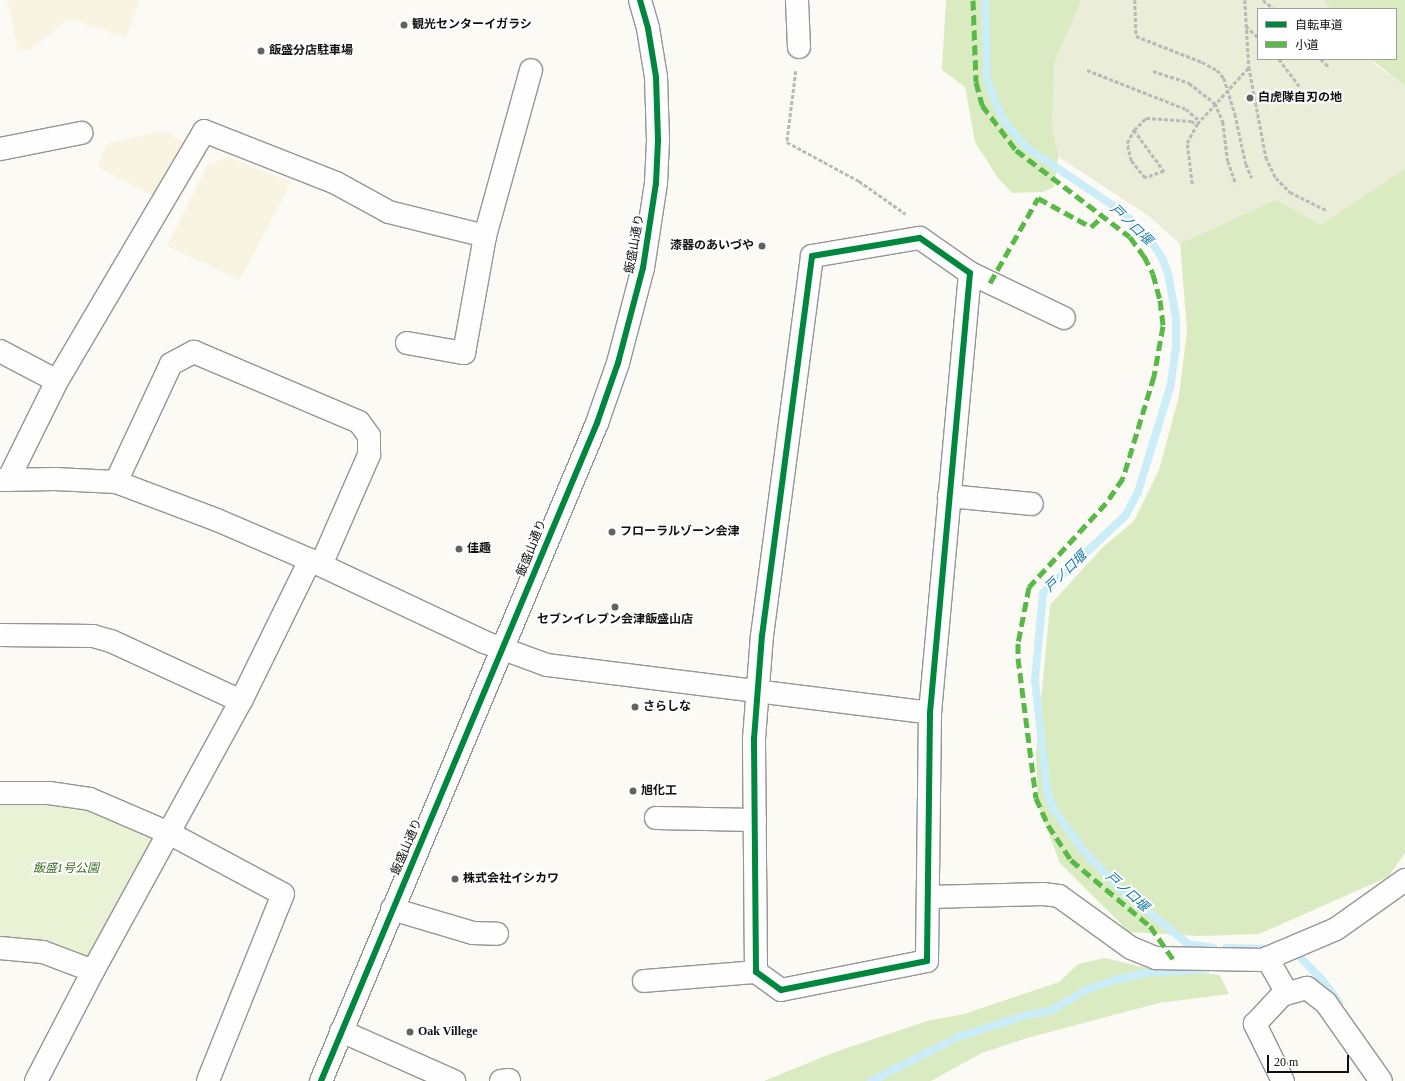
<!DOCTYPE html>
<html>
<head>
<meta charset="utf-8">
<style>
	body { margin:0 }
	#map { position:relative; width:1405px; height:1081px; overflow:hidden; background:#fcfaf5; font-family:"Times New Roman","Noto Sans JP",serif }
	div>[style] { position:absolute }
	.farmland>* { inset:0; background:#f9f4e1 }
	.green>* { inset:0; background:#e9f2d4 }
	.forest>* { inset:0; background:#daebc2 }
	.cemetery>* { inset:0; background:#eaedd8 }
	.stream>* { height:8px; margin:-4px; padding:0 4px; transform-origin:4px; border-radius:4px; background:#caedf8 }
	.path>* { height:2.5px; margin-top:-1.25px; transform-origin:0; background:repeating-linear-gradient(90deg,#b9b9b8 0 4px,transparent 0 6px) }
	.roads { filter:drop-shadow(1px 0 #969593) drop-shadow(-1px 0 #969593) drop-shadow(0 1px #969593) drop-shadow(0 -1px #969593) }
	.minor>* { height:22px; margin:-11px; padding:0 11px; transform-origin:11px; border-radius:11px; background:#fffefe }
	.tertiary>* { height:22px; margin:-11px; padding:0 11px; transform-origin:11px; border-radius:11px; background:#fffefe }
	.quiet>* { height:5px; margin-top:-2.5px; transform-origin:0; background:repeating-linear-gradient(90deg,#58b947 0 10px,transparent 0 15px) }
	.cycleway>* { height:6px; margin:-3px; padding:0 3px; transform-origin:3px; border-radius:3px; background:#00873e }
	.dots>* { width:11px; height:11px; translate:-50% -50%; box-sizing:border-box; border:2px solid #fff; border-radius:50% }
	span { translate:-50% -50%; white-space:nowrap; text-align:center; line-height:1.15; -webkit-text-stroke:4px #fff; paint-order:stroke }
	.poi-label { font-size:12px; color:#101010; font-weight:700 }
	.left { translate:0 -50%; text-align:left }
	.right { translate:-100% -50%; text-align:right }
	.street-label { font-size:12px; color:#101010 }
	.park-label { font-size:12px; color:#366c1c; font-style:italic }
	.water-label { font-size:13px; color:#1279a9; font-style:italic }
	.legend { position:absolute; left:1257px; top:8px; width:140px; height:52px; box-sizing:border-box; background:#fff; border:1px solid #9f9f9f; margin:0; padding:5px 7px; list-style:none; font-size:12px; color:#101010 }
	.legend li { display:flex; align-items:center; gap:8px; height:20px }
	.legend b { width:20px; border:1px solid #9f9f9f }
	.scale { position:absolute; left:1267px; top:1055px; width:82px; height:18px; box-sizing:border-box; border:2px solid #101010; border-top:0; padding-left:5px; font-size:12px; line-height:14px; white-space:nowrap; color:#101010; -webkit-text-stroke:3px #fff; paint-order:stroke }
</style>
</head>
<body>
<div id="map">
	<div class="farmland">
		<i style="clip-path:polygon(7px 0,140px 0,126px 38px,69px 19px,31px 49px,18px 51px)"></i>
		<i style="clip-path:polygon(164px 131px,185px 142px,153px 196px,97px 167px,108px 143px)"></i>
		<i style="clip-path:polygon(228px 157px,291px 182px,240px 280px,167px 246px,208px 164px)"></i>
	</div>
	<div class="green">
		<i style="clip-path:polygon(0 799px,86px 805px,160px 835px,89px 963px,0 943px)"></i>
	</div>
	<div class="forest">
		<i style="clip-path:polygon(946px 0,1081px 0,1054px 187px,1043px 192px,1012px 193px,998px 178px,975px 142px,965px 87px,942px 70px)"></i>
		<i style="clip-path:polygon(1322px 0,1405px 0,1405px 86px,1371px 59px,1396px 59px,1396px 9px,1330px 9px)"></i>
		<i style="clip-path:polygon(1405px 166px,1405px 853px,1388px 877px,1259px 934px,1199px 936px,1129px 932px,1060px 863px,1038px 806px,1036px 754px,1050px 605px,1102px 548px,1134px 521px,1159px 470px,1179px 396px,1187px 331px,1180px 242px,1276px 198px)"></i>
		<i style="clip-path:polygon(1105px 958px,1138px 966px,1220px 975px,1229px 994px,1159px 1003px,1027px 1038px,982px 1053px,931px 1081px,764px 1081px,835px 1052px,927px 1021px,964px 1014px,1059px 982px,1078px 964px)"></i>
	</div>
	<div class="cemetery">
		<i style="clip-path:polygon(1081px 0,1324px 0,1331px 9px,1258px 9px,1258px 59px,1371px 59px,1377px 66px,1405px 85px,1405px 169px,1321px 225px,1276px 200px,1180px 244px,1150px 217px,1059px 157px,1052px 128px,1054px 63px)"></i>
	</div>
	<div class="stream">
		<i style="left:985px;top:0;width:79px;rotate:88.5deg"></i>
		<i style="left:987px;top:79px;width:30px;rotate:70deg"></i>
		<i style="left:997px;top:107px;width:17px;rotate:62deg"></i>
		<i style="left:1005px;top:122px;width:33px;rotate:50deg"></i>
		<i style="left:1026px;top:147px;width:115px;rotate:34deg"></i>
		<i style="left:1121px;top:211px;width:37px;rotate:44deg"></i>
		<i style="left:1148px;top:237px;width:25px;rotate:56deg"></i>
		<i style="left:1162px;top:258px;width:16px;rotate:68deg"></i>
		<i style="left:1168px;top:273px;width:46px;rotate:79.9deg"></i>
		<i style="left:1176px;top:318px;width:29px;rotate:90deg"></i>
		<i style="left:1176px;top:347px;width:37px;rotate:98deg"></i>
		<i style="left:1171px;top:384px;width:113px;rotate:107deg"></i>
		<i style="left:1138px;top:492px;width:26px;rotate:118deg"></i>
		<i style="left:1126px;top:515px;width:114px;rotate:136.8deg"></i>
		<i style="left:1043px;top:593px;width:87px;rotate:95.3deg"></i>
		<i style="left:1035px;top:680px;width:112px;rotate:83.8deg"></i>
		<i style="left:1047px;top:791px;width:20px;rotate:70deg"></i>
		<i style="left:1054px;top:810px;width:49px;rotate:54.1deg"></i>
		<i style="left:1083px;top:850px;width:51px;rotate:46.6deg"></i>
		<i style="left:1118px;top:887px;width:90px;rotate:39.2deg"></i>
		<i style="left:1188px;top:944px;width:26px;rotate:9deg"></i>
		<i style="left:1226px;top:948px;width:46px;rotate:1.2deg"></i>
		<i style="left:1291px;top:953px;width:7px;rotate:16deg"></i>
		<i style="left:1298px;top:955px;width:37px;rotate:46deg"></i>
		<i style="left:1324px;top:982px;width:26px;rotate:54deg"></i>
		<i style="left:871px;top:1081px;width:101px;rotate:-26.6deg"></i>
		<i style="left:961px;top:1036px;width:69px;rotate:-17.7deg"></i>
		<i style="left:1027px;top:1015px;width:25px;rotate:-11deg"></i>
		<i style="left:1052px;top:1010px;width:42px;rotate:-30.3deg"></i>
		<i style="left:1088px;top:989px;width:28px;rotate:-18deg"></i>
		<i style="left:1115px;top:980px;width:32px;rotate:-13deg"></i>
		<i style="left:1146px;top:973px;width:61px;rotate:-3.8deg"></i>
	</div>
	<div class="path">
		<i style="left:1135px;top:0;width:36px;rotate:88deg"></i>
		<i style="left:1136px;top:36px;width:71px;rotate:21.5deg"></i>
		<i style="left:1202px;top:62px;width:17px;rotate:28deg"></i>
		<i style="left:1217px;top:70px;width:11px;rotate:49deg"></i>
		<i style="left:1224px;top:78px;width:38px;rotate:73deg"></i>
		<i style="left:1235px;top:114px;width:51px;rotate:77.6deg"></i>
		<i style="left:1246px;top:164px;width:15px;rotate:67deg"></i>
		<i style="left:1245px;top:0;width:67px;rotate:86.6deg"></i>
		<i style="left:1249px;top:67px;width:92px;rotate:79.3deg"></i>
		<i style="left:1266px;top:157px;width:23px;rotate:65deg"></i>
		<i style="left:1276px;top:178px;width:20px;rotate:45deg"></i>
		<i style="left:1290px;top:192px;width:42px;rotate:26.6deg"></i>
		<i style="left:1263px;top:0;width:14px;rotate:39deg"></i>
		<i style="left:1246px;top:26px;width:16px;rotate:43deg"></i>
		<i style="left:1279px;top:59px;width:36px;rotate:53deg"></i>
		<i style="left:1321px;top:59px;width:11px;rotate:45deg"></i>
		<i style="left:1087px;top:70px;width:106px;rotate:21.5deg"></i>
		<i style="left:1186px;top:109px;width:18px;rotate:41deg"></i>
		<i style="left:796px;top:71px;width:72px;rotate:97.2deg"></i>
		<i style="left:787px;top:142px;width:82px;rotate:28.4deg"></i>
		<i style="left:859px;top:181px;width:57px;rotate:35.1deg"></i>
		<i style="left:1153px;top:71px;width:38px;rotate:18deg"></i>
		<i style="left:1189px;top:83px;width:33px;rotate:38deg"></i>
		<i style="left:1215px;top:103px;width:21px;rotate:67deg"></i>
		<i style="left:1223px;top:122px;width:39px;rotate:83deg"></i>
		<i style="left:1228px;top:161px;width:24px;rotate:71deg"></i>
		<i style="left:1134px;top:130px;width:51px;rotate:53.8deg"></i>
		<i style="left:1164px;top:171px;width:20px;rotate:160deg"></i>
		<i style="left:1145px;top:178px;width:22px;rotate:-129deg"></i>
		<i style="left:1131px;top:161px;width:18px;rotate:-103deg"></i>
		<i style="left:1127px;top:143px;width:15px;rotate:-62deg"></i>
		<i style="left:1134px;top:130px;width:17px;rotate:-45deg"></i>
		<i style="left:1146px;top:118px;width:45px;rotate:3.8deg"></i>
		<i style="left:1191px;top:121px;width:7px;rotate:27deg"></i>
		<i style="left:1197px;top:124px;width:77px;rotate:-47.6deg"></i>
		<i style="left:1192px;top:184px;width:41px;rotate:-97deg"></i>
		<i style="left:1187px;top:143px;width:21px;rotate:-62deg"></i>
	</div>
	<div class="roads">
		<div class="minor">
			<i style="left:797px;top:0;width:47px;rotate:87.6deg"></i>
			<i style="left:0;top:149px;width:83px;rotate:-11.2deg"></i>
			<i style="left:920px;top:238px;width:61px;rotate:35deg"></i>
			<i style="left:970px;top:273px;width:442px;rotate:95.2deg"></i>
			<i style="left:930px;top:713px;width:248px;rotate:90.7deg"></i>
			<i style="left:927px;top:961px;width:149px;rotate:168.8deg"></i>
			<i style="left:781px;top:990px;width:31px;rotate:-144deg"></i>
			<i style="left:756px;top:972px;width:233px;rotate:-90.5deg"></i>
			<i style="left:754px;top:739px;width:103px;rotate:-85.6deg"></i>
			<i style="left:762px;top:636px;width:383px;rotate:-82.5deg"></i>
			<i style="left:812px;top:256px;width:109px;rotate:-9.5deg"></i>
			<i style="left:970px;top:273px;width:104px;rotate:25.6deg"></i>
			<i style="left:407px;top:343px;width:58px;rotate:10deg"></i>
			<i style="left:464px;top:353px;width:119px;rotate:-79.8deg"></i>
			<i style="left:485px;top:236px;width:172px;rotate:-74.5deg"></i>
			<i style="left:0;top:351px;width:64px;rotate:27.8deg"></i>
			<i style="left:0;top:480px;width:55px;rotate:-1deg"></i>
			<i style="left:55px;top:479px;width:61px;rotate:2.8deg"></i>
			<i style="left:116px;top:482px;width:108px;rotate:20.6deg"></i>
			<i style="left:217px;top:520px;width:101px;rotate:23.3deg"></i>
			<i style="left:310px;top:560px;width:192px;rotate:25.2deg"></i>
			<i style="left:484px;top:642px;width:67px;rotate:20.1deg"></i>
			<i style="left:547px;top:665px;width:386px;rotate:7.1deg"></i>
			<i style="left:8px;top:480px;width:110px;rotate:-63.7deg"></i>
			<i style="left:57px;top:381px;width:290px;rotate:-59.5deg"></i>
			<i style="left:204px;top:131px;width:142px;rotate:21.5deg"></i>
			<i style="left:336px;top:183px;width:60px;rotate:28.7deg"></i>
			<i style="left:389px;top:212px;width:99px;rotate:14deg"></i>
			<i style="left:116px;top:482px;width:130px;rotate:-65deg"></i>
			<i style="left:171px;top:364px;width:26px;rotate:-28deg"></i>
			<i style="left:194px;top:352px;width:179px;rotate:23deg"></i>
			<i style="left:359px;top:422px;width:17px;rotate:54deg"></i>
			<i style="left:369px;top:436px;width:19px;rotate:90deg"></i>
			<i style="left:369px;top:455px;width:120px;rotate:113.6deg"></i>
			<i style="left:949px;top:496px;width:83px;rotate:5.5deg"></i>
			<i style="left:0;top:635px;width:93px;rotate:0.6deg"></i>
			<i style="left:93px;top:636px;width:19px;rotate:16deg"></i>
			<i style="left:111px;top:641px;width:143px;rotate:24.8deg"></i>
			<i style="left:0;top:793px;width:49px"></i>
			<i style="left:49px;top:793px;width:41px;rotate:8.3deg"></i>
			<i style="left:90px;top:799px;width:86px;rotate:23.3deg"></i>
			<i style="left:169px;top:833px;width:129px;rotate:28.2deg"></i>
			<i style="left:283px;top:894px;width:201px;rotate:111.9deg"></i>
			<i style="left:656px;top:818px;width:99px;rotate:1.2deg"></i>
			<i style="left:929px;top:897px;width:114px;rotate:-1.5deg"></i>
			<i style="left:1043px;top:894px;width:16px;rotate:7deg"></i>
			<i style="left:1059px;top:896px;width:89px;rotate:35.8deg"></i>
			<i style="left:1131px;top:948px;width:27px;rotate:22deg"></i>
			<i style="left:1156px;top:958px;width:107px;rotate:1.1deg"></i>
			<i style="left:1263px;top:960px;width:79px;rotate:-23deg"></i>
			<i style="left:1336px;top:929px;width:85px;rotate:-35.4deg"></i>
			<i style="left:392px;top:909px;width:84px;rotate:16.5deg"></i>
			<i style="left:473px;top:933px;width:24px;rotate:2deg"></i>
			<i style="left:0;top:948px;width:43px;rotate:5.3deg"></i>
			<i style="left:43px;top:952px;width:53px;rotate:20.8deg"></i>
			<i style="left:1267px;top:958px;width:40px;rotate:60.3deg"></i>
			<i style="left:644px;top:981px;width:112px;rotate:-4.6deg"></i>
			<i style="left:341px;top:1031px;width:124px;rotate:23.9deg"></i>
			<i style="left:36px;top:1081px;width:124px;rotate:-62.6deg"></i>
			<i style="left:93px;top:971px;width:308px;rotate:-61.3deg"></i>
			<i style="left:241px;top:701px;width:157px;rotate:-63.9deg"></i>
			<i style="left:501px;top:1081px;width:8px;rotate:-7deg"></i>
			<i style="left:1283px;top:1081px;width:64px;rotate:-116.2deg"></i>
			<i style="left:1255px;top:1024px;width:40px;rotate:-47deg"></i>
			<i style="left:1282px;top:995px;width:26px;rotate:-16deg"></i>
			<i style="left:1307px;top:988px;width:24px;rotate:38deg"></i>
			<i style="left:1326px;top:1003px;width:95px;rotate:54.8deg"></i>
		</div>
		<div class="tertiary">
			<i style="left:321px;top:1081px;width:714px;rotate:-67.24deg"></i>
			<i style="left:597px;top:423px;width:64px;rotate:-70.7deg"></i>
			<i style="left:618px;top:363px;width:98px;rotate:-75.3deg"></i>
			<i style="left:643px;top:268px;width:86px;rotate:-81.3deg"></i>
			<i style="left:656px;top:183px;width:43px;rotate:-87.3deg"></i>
			<i style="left:658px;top:140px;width:63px;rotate:-91.8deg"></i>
			<i style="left:656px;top:77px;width:50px;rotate:-99.3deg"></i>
			<i style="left:648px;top:28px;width:29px;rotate:-106deg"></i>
		</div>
	</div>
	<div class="quiet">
		<i style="left:973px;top:0;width:82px;rotate:87.9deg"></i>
		<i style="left:976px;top:82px;width:24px;rotate:75deg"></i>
		<i style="left:982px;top:105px;width:56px;rotate:52.9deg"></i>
		<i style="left:1016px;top:150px;width:143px;rotate:37.3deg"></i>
		<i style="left:1130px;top:237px;width:24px;rotate:54deg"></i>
		<i style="left:1144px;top:256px;width:20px;rotate:63deg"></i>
		<i style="left:1153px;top:274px;width:27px;rotate:75deg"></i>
		<i style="left:1160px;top:300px;width:26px;rotate:83deg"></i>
		<i style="left:1163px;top:326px;width:51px;rotate:100.2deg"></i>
		<i style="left:1154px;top:376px;width:107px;rotate:106.9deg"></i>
		<i style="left:1123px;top:478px;width:30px;rotate:124deg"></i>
		<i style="left:1106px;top:503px;width:114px;rotate:132.5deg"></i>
		<i style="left:1029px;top:587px;width:57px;rotate:101.1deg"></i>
		<i style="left:1018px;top:643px;width:15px;rotate:90deg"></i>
		<i style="left:1018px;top:658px;width:141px;rotate:82.7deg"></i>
		<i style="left:1036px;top:798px;width:30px;rotate:66deg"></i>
		<i style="left:1048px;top:825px;width:42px;rotate:56.7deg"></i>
		<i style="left:1071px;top:860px;width:103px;rotate:39.9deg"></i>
		<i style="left:1150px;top:926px;width:40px;rotate:55.1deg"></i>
		<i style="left:990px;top:283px;width:98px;rotate:-60.5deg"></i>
		<i style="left:1038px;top:198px;width:60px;rotate:28.7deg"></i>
		<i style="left:1091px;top:227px;width:16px;rotate:-43deg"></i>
	</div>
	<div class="cycleway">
		<i style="left:920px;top:238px;width:61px;rotate:35deg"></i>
		<i style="left:970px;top:273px;width:442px;rotate:95.2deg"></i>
		<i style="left:930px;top:713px;width:248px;rotate:90.7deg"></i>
		<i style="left:927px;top:961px;width:149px;rotate:168.8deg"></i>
		<i style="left:781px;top:990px;width:31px;rotate:-144deg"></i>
		<i style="left:756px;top:972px;width:233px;rotate:-90.5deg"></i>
		<i style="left:754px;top:739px;width:103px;rotate:-85.6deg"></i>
		<i style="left:762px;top:636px;width:383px;rotate:-82.5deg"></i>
		<i style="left:812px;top:256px;width:109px;rotate:-9.5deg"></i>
		<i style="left:321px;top:1081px;width:714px;rotate:-67.24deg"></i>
		<i style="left:597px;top:423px;width:64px;rotate:-70.7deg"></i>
		<i style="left:618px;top:363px;width:98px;rotate:-75.3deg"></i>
		<i style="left:643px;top:268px;width:86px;rotate:-81.3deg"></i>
		<i style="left:656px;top:183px;width:43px;rotate:-87.3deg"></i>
		<i style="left:658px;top:140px;width:63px;rotate:-91.8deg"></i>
		<i style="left:656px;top:77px;width:50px;rotate:-99.3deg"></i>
		<i style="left:648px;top:28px;width:29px;rotate:-106deg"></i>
	</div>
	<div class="dots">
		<i style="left:404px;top:25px;background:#636260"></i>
		<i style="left:261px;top:51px;background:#636260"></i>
		<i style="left:1250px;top:98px;background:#636260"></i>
		<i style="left:762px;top:246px;background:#636260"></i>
		<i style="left:612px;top:532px;background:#636260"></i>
		<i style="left:459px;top:549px;background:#636260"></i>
		<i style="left:615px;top:607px;background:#636260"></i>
		<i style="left:635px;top:707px;background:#636260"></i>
		<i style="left:633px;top:791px;background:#636260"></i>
		<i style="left:455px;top:879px;background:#636260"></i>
		<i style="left:410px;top:1032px;background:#636260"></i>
	</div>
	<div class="poi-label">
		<span class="left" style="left:412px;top:25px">観光センターイガラシ</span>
		<span class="left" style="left:269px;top:51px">飯盛分店駐車場</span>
		<span class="left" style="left:1258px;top:98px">白虎隊自刃の地</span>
		<span class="right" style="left:754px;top:246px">漆器のあいづや</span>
		<span class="left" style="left:620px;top:532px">フローラルゾーン会津</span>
		<span class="left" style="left:467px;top:549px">佳趣</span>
		<span style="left:615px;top:620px">セブンイレブン会津飯盛山店</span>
		<span class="left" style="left:643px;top:707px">さらしな</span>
		<span class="left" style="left:641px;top:791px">旭化工</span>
		<span class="left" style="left:463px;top:879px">株式会社イシカワ</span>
		<span class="left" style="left:418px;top:1032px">Oak Villege</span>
	</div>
	<div class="street-label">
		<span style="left:635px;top:244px;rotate:-80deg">飯盛山通り</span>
		<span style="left:532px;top:548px;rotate:-68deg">飯盛山通り</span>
		<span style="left:407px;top:847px;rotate:-67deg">飯盛山通り</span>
	</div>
	<div class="park-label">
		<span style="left:66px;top:869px">飯盛1号公園</span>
	</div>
	<div class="water-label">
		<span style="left:1131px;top:225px;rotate:44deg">戸ノ口堰</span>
		<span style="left:1066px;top:572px;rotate:-44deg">戸ノ口堰</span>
		<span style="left:1127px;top:892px;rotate:42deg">戸ノ口堰</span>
	</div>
	<ul class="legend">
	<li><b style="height:5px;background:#00873e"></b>自転車道</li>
	<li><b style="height:5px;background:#58b947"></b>小道</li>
	</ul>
	<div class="scale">20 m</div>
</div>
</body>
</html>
